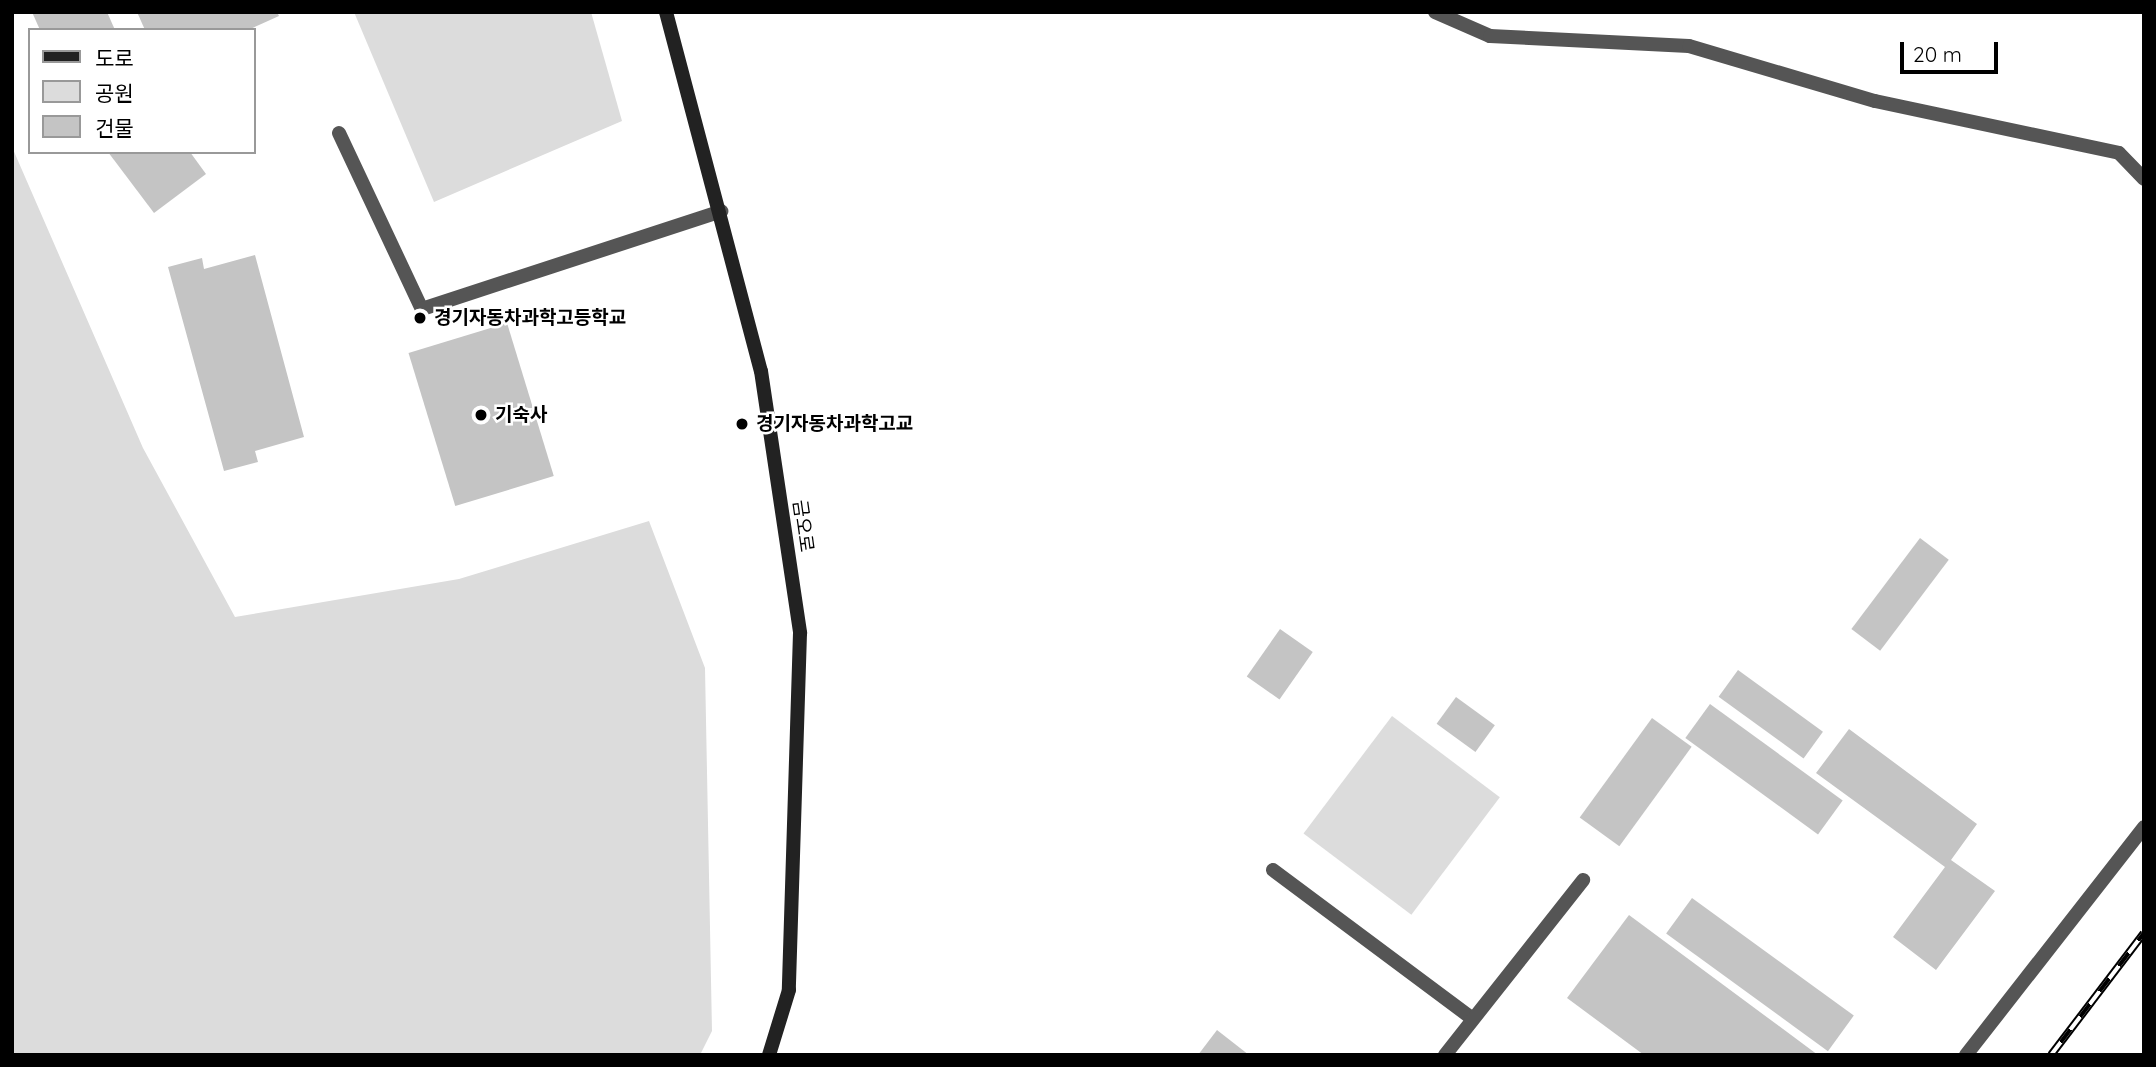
<!DOCTYPE html>
<html>
<head>
<meta charset="utf-8">
<style>
	body { margin:0 }
	#map { position:relative; width:2156px; height:1067px; overflow:hidden; background:#fff; font-family:Quicksand,"Noto Sans KR",sans-serif }
	div>[style] { position:absolute }
	.green>* { inset:0; background:#dcdcdc; transform-origin:0 0 }
	.building>* { inset:0; background:#c4c4c4; transform-origin:0 0 }
	.lane>* { height:14px; margin:-7px; padding:0 7px; transform-origin:7px; border-radius:7px; background:#555 }
	.street>* { height:14px; margin:-7px; padding:0 7px; transform-origin:7px; border-radius:7px; background:#555 }
	.secondary>* { height:14px; margin:-7px; padding:0 7px; transform-origin:7px; border-radius:7px; background:#222 }
	.rail>* { height:8px; margin-top:-4px; transform-origin:0; background:repeating-linear-gradient(90deg,#fff 0 16px,#000 0 32px); box-sizing:border-box; border-block:2px solid #000 }
	.dots>* { width:19px; height:19px; translate:-50% -50%; box-sizing:border-box; border:4px solid #fff; border-radius:50% }
	span { translate:-50% -50%; white-space:nowrap; text-align:center; line-height:1.15; -webkit-text-stroke:5px #fff; paint-order:stroke }
	.poi-label { font-size:19px; color:#000; font-weight:700 }
	.left { translate:0 -50%; text-align:left }
	.street-label { font-size:19px; color:#000 }
	.frame { position:absolute; inset:0; border:14px solid #000; pointer-events:none }
	.legend { position:absolute; left:28px; top:28px; width:228px; height:126px; box-sizing:border-box; background:#fff; border:2px solid #999; margin:0; padding:9px 12px; list-style:none; font-size:21px; color:#000 }
	.legend li { display:flex; align-items:center; gap:14px; height:35px }
	.legend b { width:35px; border:2px solid #999 }
	.scale { position:absolute; left:1900px; top:42px; width:98px; height:32px; box-sizing:border-box; border:4px solid #000; border-top:0; padding-left:9px; font-size:21px; line-height:24px; white-space:nowrap; color:#000; -webkit-text-stroke:5px #fff; paint-order:stroke }
</style>
</head>
<body>
<div id="map">
	<div class="green">
		<i style="clip-path:polygon(354px 12px,591px 12px,622px 121px,434px 202px)"></i>
		<i style="clip-path:polygon(12px 147px,143px 448px,235px 617px,459px 579px,649px 521px,705px 668px,712px 1031px,700px 1055px,12px 1055px)"></i>
		<i style="left:1392px;top:716px;width:135px;height:147px;rotate:37deg"></i>
	</div>
	<div class="building">
		<i style="clip-path:polygon(32px 12px,107px 12px,115px 30px,40px 30px)"></i>
		<i style="clip-path:polygon(137px 12px,277px 12px,279px 16px,248px 30px,145px 30px)"></i>
		<i style="clip-path:polygon(108px 152px,190px 152px,206px 174px,154px 213px)"></i>
		<i style="clip-path:polygon(255px 255px,304px 437px,255px 451px,258px 462px,224px 471px,168px 267px,202px 258px,204px 269px)"></i>
		<i style="left:507px;top:323px;width:160px;height:103px;rotate:73deg"></i>
		<i style="left:1920px;top:538px;width:36px;height:114px;rotate:37deg"></i>
		<i style="left:1280px;top:629px;width:40px;height:58px;rotate:35deg"></i>
		<i style="left:1738px;top:670px;width:105px;height:33px;rotate:36deg"></i>
		<i style="left:1456px;top:697px;width:48px;height:33px;rotate:36deg"></i>
		<i style="left:1710px;top:704px;width:164px;height:42px;rotate:36deg"></i>
		<i style="left:1652px;top:718px;width:49px;height:123px;rotate:36deg"></i>
		<i style="clip-path:polygon(1849px 729px,1977px 824px,1951px 860px,1995px 891px,1936px 970px,1893px 937px,1945px 867px,1816px 773px)"></i>
		<i style="left:1692px;top:898px;width:200px;height:44px;rotate:36deg"></i>
		<i style="clip-path:polygon(1629px 915px,1818px 1055px,1644px 1055px,1567px 998px)"></i>
		<i style="clip-path:polygon(1217px 1030px,1249px 1055px,1198px 1055px)"></i>
	</div>
	<div class="lane">
		<i style="left:339px;top:133px;width:195px;rotate:64.8deg"></i>
		<i style="left:422px;top:309px;width:315px;rotate:-18.1deg"></i>
		<i style="left:1273px;top:870px;width:249px;rotate:36.7deg"></i>
		<i style="left:1445px;top:1055px;width:223px;rotate:-51.7deg"></i>
		<i style="left:1966px;top:1055px;width:289px;rotate:-52deg"></i>
	</div>
	<div class="street">
		<i style="left:1435px;top:12px;width:60px;rotate:23.6deg"></i>
		<i style="left:1490px;top:36px;width:199px;rotate:2.9deg"></i>
		<i style="left:1689px;top:46px;width:194px;rotate:16.5deg"></i>
		<i style="left:1875px;top:101px;width:249px;rotate:12deg"></i>
		<i style="left:2119px;top:153px;width:36px;rotate:46deg"></i>
	</div>
	<div class="secondary">
		<i style="left:666px;top:12px;width:371px;rotate:75.2deg"></i>
		<i style="left:761px;top:371px;width:265px;rotate:81.5deg"></i>
		<i style="left:800px;top:633px;width:357px;rotate:91.8deg"></i>
		<i style="left:789px;top:990px;width:68px;rotate:107.1deg"></i>
	</div>
	<div class="rail">
		<i style="left:2051px;top:1055px;width:153px;rotate:-52.7deg"></i>
	</div>
	<div class="dots">
		<i style="left:420px;top:318px;background:#000"></i>
		<i style="left:481px;top:415px;background:#000"></i>
		<i style="left:742px;top:424px;background:#000"></i>
	</div>
	<div class="poi-label">
		<span class="left" style="left:434px;top:318px">경기자동차과학고등학교</span>
		<span class="left" style="left:495px;top:415px">기숙사</span>
		<span class="left" style="left:756px;top:424px">경기자동차과학고교</span>
	</div>
	<div class="street-label">
		<span style="left:803px;top:526px;rotate:82deg">금오로</span>
	</div>
	<div class="frame"></div>
	<ul class="legend">
	<li><b style="height:9px;background:#222"></b>도로</li>
	<li><b style="height:19px;background:#dcdcdc"></b>공원</li>
	<li><b style="height:19px;background:#c4c4c4"></b>건물</li>
	</ul>
	<div class="scale">20 m</div>
</div>
</body>
</html>
